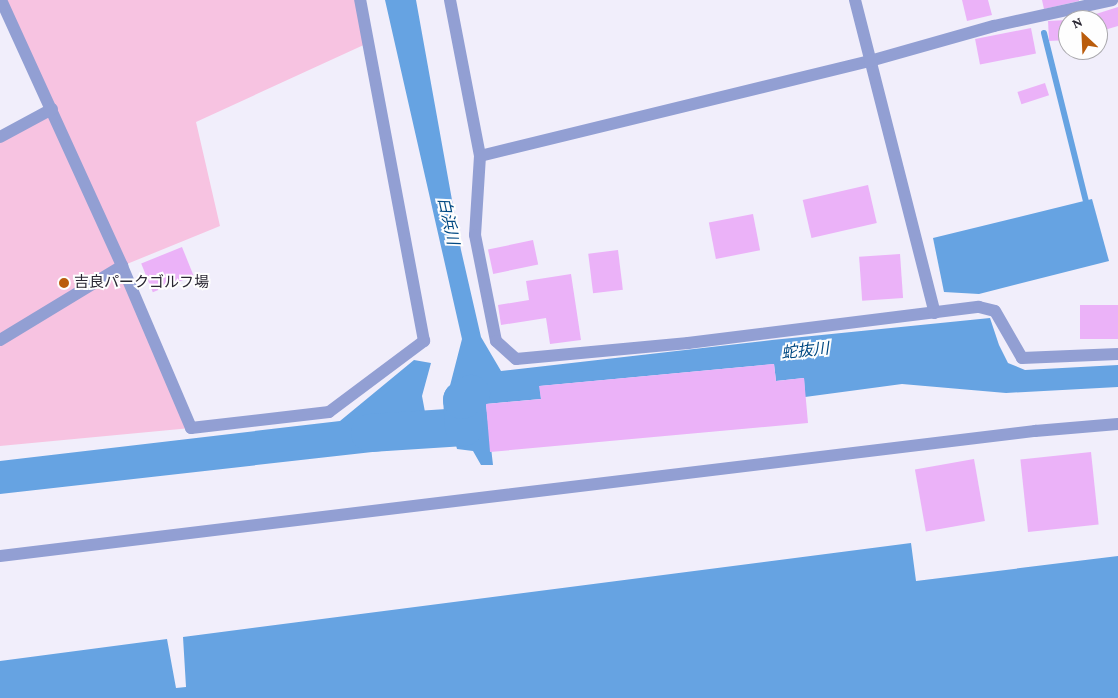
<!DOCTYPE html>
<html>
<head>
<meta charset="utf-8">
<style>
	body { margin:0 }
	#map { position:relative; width:1118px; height:698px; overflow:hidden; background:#f1eefb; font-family:"Crimson Pro","Noto Sans JP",serif }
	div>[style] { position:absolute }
	.green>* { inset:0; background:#f7c3e1 }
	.water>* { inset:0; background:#66a3e2 }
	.stream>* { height:6px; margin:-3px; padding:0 3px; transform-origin:3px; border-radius:3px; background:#66a3e2 }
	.river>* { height:38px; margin:-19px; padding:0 19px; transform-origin:19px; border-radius:19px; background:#66a3e2 }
	.building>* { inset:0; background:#ebb2f8; transform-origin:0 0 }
	.minor>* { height:12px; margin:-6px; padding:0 6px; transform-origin:6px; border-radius:6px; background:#929fd3 }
	.tertiary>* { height:12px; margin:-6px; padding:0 6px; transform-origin:6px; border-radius:6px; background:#929fd3 }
	.dots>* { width:14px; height:14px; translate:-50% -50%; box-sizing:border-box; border:2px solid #fefefe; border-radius:50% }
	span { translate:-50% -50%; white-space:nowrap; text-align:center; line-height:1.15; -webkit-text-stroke:4px #fefefe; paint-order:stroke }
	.poi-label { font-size:15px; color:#292632 }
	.left { translate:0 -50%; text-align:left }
	.water-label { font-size:16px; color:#014983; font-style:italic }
	.north { position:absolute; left:1058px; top:10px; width:50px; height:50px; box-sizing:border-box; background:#fefefe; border:1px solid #a9a8ac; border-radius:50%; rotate:335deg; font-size:14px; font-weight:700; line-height:20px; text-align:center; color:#292632 }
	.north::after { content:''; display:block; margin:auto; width:18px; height:22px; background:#ba5c0c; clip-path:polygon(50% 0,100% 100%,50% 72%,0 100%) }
</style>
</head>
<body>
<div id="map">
	<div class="green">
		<i style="clip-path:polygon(1px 0,360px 0,368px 43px,196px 122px,220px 226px,122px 266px,191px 428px,0 446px,0 137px,52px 109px)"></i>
	</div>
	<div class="water">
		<i style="clip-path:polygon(385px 0,416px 0,461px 250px,481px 337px,501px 371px,772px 340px,990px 318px,999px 345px,1008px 363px,1025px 370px,1118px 365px,1118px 387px,1006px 393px,902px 384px,805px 397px,804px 378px,776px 381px,774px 364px,540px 386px,541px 399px,486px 404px,493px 465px,481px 465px,473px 451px,457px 449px,445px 405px,462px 339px)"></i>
		<i style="clip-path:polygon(1092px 199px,1109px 261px,979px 294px,944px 292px,933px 238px)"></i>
		<i style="clip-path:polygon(414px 360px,431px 363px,422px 396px,425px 412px,417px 447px,0 494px,0 461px,340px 421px)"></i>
		<i style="clip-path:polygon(911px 543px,916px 581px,1118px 556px,1118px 698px,0 698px,0 661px,167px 639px,176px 688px,186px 687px,183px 637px)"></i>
	</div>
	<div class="stream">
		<i style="left:1044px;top:33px;width:173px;rotate:76deg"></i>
	</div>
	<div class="river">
		<i style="left:370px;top:433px;width:94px;rotate:-3.7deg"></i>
		<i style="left:464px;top:427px;width:27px;rotate:-94deg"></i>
		<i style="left:462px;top:400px;width:11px;rotate:-34deg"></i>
	</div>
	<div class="building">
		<i style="clip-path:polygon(962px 0,988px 0,992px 15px,967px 21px)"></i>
		<i style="clip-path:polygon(1042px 0,1079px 0,1079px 1px,1044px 9px)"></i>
		<i style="clip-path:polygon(1118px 7px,1118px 26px,1101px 31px,1096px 14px)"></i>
		<i style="left:1067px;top:20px;width:20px;height:19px;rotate:87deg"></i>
		<i style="left:1031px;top:28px;width:26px;height:57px;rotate:79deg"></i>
		<i style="left:1045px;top:83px;width:13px;height:29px;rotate:72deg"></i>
		<i style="left:868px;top:185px;width:39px;height:67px;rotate:77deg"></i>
		<i style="left:753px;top:214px;width:37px;height:45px;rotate:79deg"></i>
		<i style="left:533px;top:240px;width:25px;height:46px;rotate:78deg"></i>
		<i style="left:182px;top:247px;width:31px;height:44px;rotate:68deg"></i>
		<i style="left:618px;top:250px;width:40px;height:30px;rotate:83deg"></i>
		<i style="left:900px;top:254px;width:44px;height:41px;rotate:86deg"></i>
		<i style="clip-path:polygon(571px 274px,581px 340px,550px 344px,546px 318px,501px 325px,498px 305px,529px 300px,526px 281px)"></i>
		<i style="left:1118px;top:305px;width:34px;height:38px;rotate:90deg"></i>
		<i style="clip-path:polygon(774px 364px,776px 381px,804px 378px,808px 423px,490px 452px,486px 404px,541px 399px,539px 386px)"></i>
		<i style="left:1091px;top:452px;width:73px;height:71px;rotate:84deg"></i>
		<i style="left:974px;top:459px;width:63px;height:60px;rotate:80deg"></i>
	</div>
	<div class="minor">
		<i style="left:1px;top:0;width:292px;rotate:65.5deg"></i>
		<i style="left:122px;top:266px;width:176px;rotate:66.9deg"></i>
		<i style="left:191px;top:428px;width:139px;rotate:-6.6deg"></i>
		<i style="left:329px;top:412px;width:119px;rotate:-36.8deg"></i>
		<i style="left:424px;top:341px;width:347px;rotate:-100.6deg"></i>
		<i style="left:450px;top:0;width:159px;rotate:79.1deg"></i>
		<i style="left:480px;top:156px;width:79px;rotate:93.6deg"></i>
		<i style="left:475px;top:235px;width:108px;rotate:78.8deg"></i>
		<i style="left:496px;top:341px;width:27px;rotate:42deg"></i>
		<i style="left:516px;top:359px;width:173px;rotate:-5.3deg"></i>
		<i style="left:688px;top:343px;width:293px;rotate:-7.1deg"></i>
		<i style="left:979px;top:307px;width:16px;rotate:14deg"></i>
		<i style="left:995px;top:311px;width:54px;rotate:60.1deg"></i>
		<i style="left:1022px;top:358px;width:96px;rotate:-2.4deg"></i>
		<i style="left:855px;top:0;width:323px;rotate:75.7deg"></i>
		<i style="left:0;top:137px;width:59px;rotate:-28.3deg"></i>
		<i style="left:480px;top:156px;width:401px;rotate:-13.7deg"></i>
		<i style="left:870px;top:61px;width:129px;rotate:-15.8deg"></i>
		<i style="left:994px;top:26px;width:121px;rotate:-12.4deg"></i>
		<i style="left:0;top:340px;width:143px;rotate:-31.2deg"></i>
	</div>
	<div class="tertiary">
		<i style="left:0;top:556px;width:1043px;rotate:-6.89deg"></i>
		<i style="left:1035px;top:431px;width:83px;rotate:-4.8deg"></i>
	</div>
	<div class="dots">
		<i style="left:64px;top:283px;background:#ba5c0c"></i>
	</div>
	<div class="poi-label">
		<span class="left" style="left:74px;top:283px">吉良パークゴルフ場</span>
	</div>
	<div class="water-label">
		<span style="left:448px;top:221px;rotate:78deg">白浜川</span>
		<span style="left:805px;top:351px;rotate:-6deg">蛇抜川</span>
	</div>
	<div class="north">N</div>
</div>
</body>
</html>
